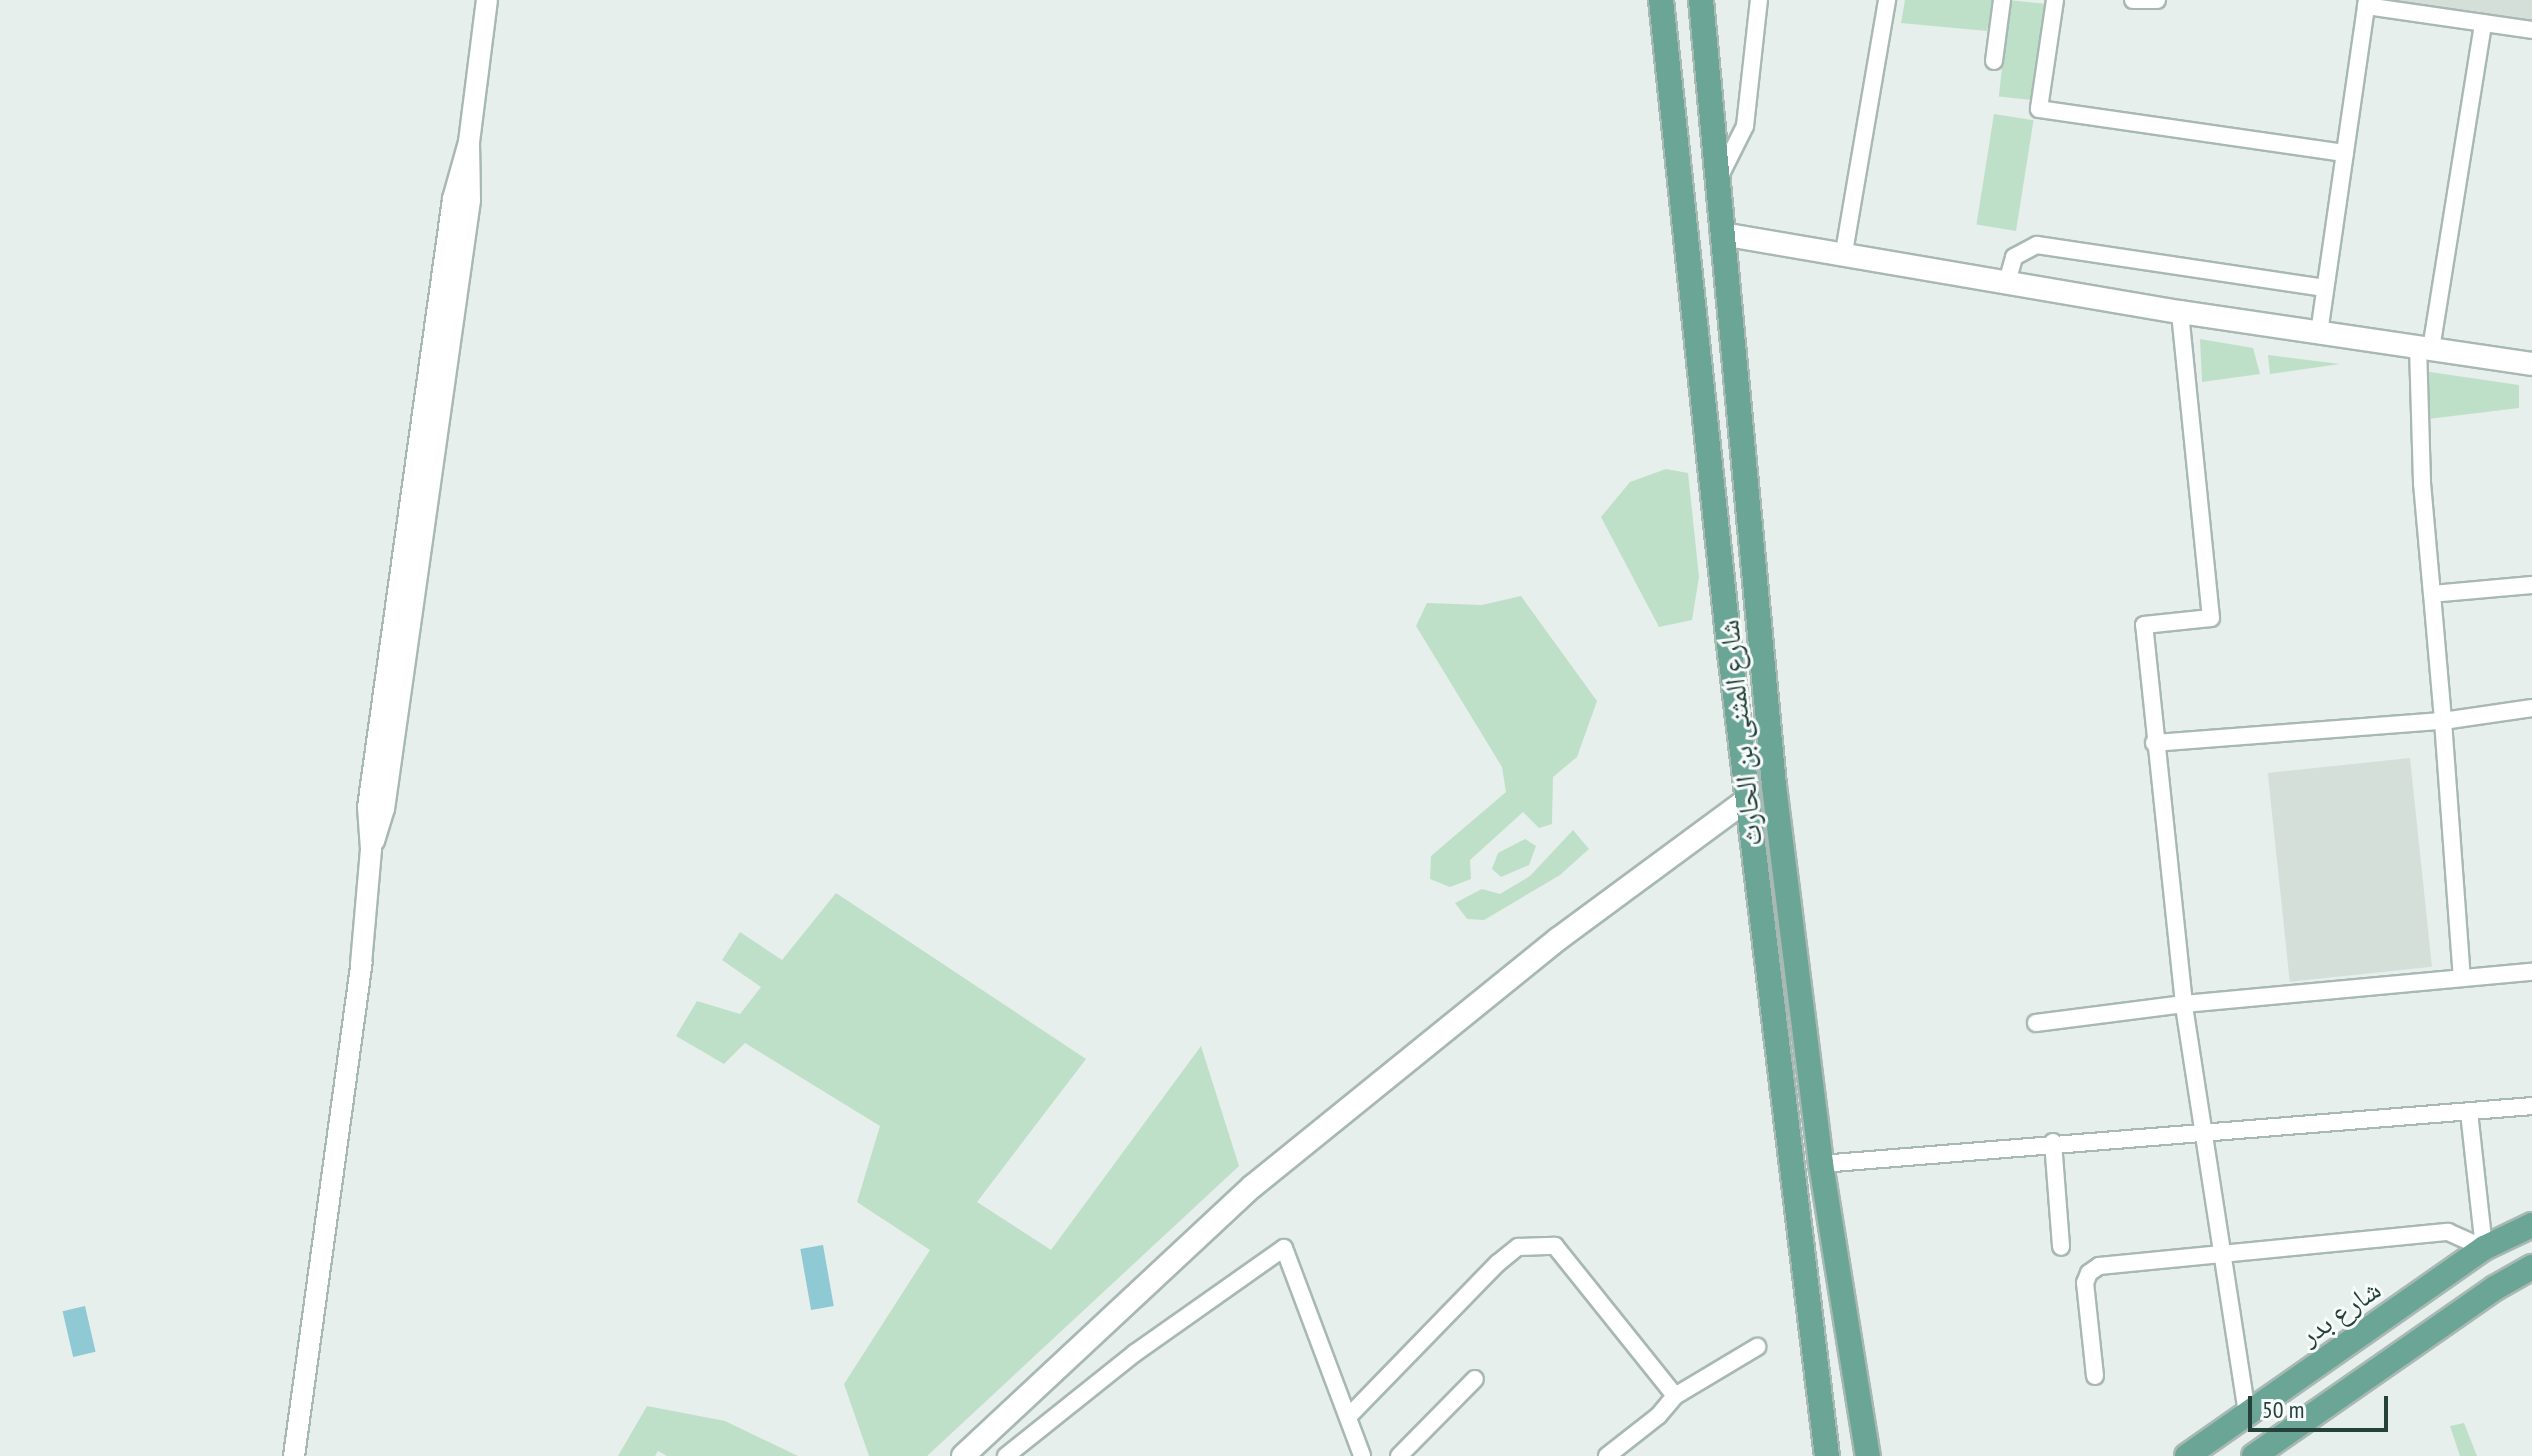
<!DOCTYPE html>
<html>
<head>
<meta charset="utf-8">
<style>
	body { margin:0 }
	#map { position:relative; width:2532px; height:1456px; overflow:hidden; background:#e6efeb; font-family:"PT Sans Narrow","Noto Naskh Arabic",sans-serif }
	div>[style] { position:absolute }
	.built>* { inset:0; background:#d4dfda; transform-origin:0 0 }
	.green>* { inset:0; background:#bfe0c8; transform-origin:0 0 }
	.water>* { inset:0; background:#8ec9d4; transform-origin:0 0 }
	.roads { filter:drop-shadow(2px 0 #a8b8b2) drop-shadow(-2px 0 #a8b8b2) drop-shadow(0 2px #a8b8b2) drop-shadow(0 -2px #a8b8b2) }
	.minor>* { height:16px; margin:-8px; padding:0 8px; transform-origin:8px; border-radius:8px; background:#fff }
	.tertiary>* { height:20px; margin:-10px; padding:0 10px; transform-origin:10px; border-radius:10px; background:#fff }
	.secondary>* { height:22px; margin:-11px; padding:0 11px; transform-origin:11px; border-radius:11px; background:#fff }
	.primary>* { height:24px; margin:-12px; padding:0 12px; transform-origin:12px; border-radius:12px; background:#6aa596 }
	span { translate:-50% -50%; white-space:nowrap; text-align:center; line-height:1.15; -webkit-text-stroke:6px #f7fbf9; paint-order:stroke }
	.street-label { font-size:28px; color:#24423a }
	.scale { position:absolute; left:2248px; top:1396px; width:140px; height:36px; box-sizing:border-box; border:4px solid #24423a; border-top:0; padding-left:10px; font-size:24px; line-height:28px; white-space:nowrap; color:#24423a; -webkit-text-stroke:6px #f7fbf9; paint-order:stroke }
</style>
</head>
<body>
<div id="map">
	<div class="built">
		<i style="clip-path:polygon(2380px 0,2532px 0,2532px 24px)"></i>
		<i style="left:2410px;top:758px;width:210px;height:143px;rotate:84deg"></i>
	</div>
	<div class="green">
		<i style="clip-path:polygon(1905px 0,1995px 0,1987px 31px,1901px 23px)"></i>
		<i style="left:2009px;top:0;width:36px;height:97px;rotate:6deg"></i>
		<i style="left:1994px;top:114px;width:40px;height:112px;rotate:9deg"></i>
		<i style="clip-path:polygon(2200px 339px,2253px 348px,2260px 374px,2202px 382px)"></i>
		<i style="clip-path:polygon(2268px 355px,2340px 364px,2270px 374px)"></i>
		<i style="clip-path:polygon(2423px 371px,2519px 385px,2519px 408px,2428px 419px)"></i>
		<i style="clip-path:polygon(1666px 469px,1688px 473px,1699px 577px,1692px 620px,1659px 627px,1601px 517px,1630px 482px)"></i>
		<i style="clip-path:polygon(1521px 596px,1597px 701px,1577px 757px,1553px 777px,1552px 824px,1539px 828px,1523px 812px,1470px 860px,1471px 879px,1450px 887px,1430px 879px,1431px 856px,1506px 792px,1502px 767px,1416px 626px,1427px 603px,1482px 605px)"></i>
		<i style="clip-path:polygon(1573px 830px,1589px 849px,1560px 875px,1484px 920px,1467px 919px,1455px 903px,1482px 889px,1500px 894px,1530px 876px)"></i>
		<i style="clip-path:polygon(1525px 839px,1536px 846px,1529px 865px,1501px 877px,1492px 869px,1498px 853px)"></i>
		<i style="clip-path:polygon(836px 893px,1086px 1059px,977px 1202px,1051px 1250px,1201px 1046px,1239px 1166px,927px 1456px,869px 1456px,844px 1384px,930px 1250px,857px 1202px,880px 1126px,745px 1043px,724px 1064px,676px 1036px,697px 1001px,740px 1014px,761px 987px,722px 960px,740px 932px,782px 960px)"></i>
		<i style="clip-path:polygon(647px 1406px,725px 1421px,798px 1456px,667px 1456px,658px 1451px,655px 1456px,618px 1456px)"></i>
		<i style="clip-path:polygon(2464px 1423px,2477px 1456px,2460px 1456px,2450px 1426px)"></i>
	</div>
	<div class="water">
		<i style="left:823px;top:1245px;width:62px;height:23px;rotate:80deg"></i>
		<i style="left:85px;top:1306px;width:47px;height:23px;rotate:77deg"></i>
	</div>
	<div class="roads">
		<div class="minor">
			<i style="left:2055px;top:0;width:110px;rotate:98.4deg"></i>
			<i style="left:2039px;top:109px;width:309px;rotate:8.2deg"></i>
			<i style="left:2133px;top:0;width:24px"></i>
			<i style="left:2366px;top:6px;width:168px;rotate:8.2deg"></i>
			<i style="left:1994px;top:61px;width:62px;rotate:-82.5deg"></i>
			<i style="left:1720px;top:176px;width:56px;rotate:-63.4deg"></i>
			<i style="left:1745px;top:126px;width:127px;rotate:-83.7deg"></i>
			<i style="left:1844px;top:252px;width:256px;rotate:-80.3deg"></i>
			<i style="left:2007px;top:282px;width:26px;rotate:-74deg"></i>
			<i style="left:2014px;top:257px;width:26px;rotate:-28deg"></i>
			<i style="left:2037px;top:245px;width:291px;rotate:8.5deg"></i>
			<i style="left:2319px;top:333px;width:336px;rotate:-81.8deg"></i>
			<i style="left:2418px;top:347px;width:136px;rotate:88.3deg"></i>
			<i style="left:2422px;top:483px;width:111px;rotate:84.9deg"></i>
			<i style="left:2431px;top:349px;width:330px;rotate:-80.9deg"></i>
			<i style="left:2532px;top:585px;width:100px;rotate:174.9deg"></i>
			<i style="left:2432px;top:594px;width:127px;rotate:85deg"></i>
			<i style="left:2443px;top:721px;width:90px;rotate:-8.3deg"></i>
			<i style="left:2154px;top:743px;width:290px;rotate:-4.4deg"></i>
			<i style="left:2443px;top:721px;width:257px;rotate:85.8deg"></i>
			<i style="left:2036px;top:1023px;width:149px;rotate:-7.3deg"></i>
			<i style="left:2184px;top:1004px;width:381px;rotate:-96deg"></i>
			<i style="left:2144px;top:625px;width:67px;rotate:-6deg"></i>
			<i style="left:2211px;top:618px;width:308px;rotate:-95.8deg"></i>
			<i style="left:2053px;top:1142px;width:105px;rotate:85.6deg"></i>
			<i style="left:1821px;top:1164px;width:713px;rotate:-4.66deg"></i>
			<i style="left:2095px;top:1376px;width:94px;rotate:-96.1deg"></i>
			<i style="left:2085px;top:1283px;width:11px;rotate:-68deg"></i>
			<i style="left:2089px;top:1273px;width:12px;rotate:-35deg"></i>
			<i style="left:2099px;top:1266px;width:351px;rotate:-5.6deg"></i>
			<i style="left:2448px;top:1232px;width:39px;rotate:24deg"></i>
			<i style="left:2484px;top:1248px;width:137px;rotate:-96.3deg"></i>
			<i style="left:1675px;top:1396px;width:96px;rotate:-30.9deg"></i>
			<i style="left:2247px;top:1413px;width:414px;rotate:-98.8deg"></i>
			<i style="left:2184px;top:1004px;width:349px;rotate:-5.3deg"></i>
			<i style="left:1348px;top:1417px;width:215px;rotate:-45.8deg"></i>
			<i style="left:1498px;top:1263px;width:26px;rotate:-39deg"></i>
			<i style="left:1518px;top:1247px;width:37px;rotate:-2deg"></i>
			<i style="left:1555px;top:1246px;width:192px;rotate:51.3deg"></i>
			<i style="left:1675px;top:1396px;width:26px;rotate:130deg"></i>
			<i style="left:1658px;top:1416px;width:65px;rotate:141.9deg"></i>
			<i style="left:1006px;top:1456px;width:165px;rotate:-38.6deg"></i>
			<i style="left:1135px;top:1353px;width:182px;rotate:-35.2deg"></i>
			<i style="left:1284px;top:1248px;width:222px;rotate:69.4deg"></i>
			<i style="left:1399px;top:1456px;width:108px;rotate:-45.4deg"></i>
		</div>
		<div class="tertiary">
			<i style="left:374px;top:841px;width:34px;rotate:-73deg"></i>
			<i style="left:384px;top:809px;width:615px;rotate:-81.96deg"></i>
			<i style="left:470px;top:200px;width:58px;rotate:-91deg"></i>
			<i style="left:469px;top:142px;width:143px;rotate:-82.8deg"></i>
			<i style="left:294px;top:1456px;width:497px;rotate:-82.2deg"></i>
			<i style="left:361px;top:964px;width:115px;rotate:-85deg"></i>
			<i style="left:371px;top:849px;width:42px;rotate:-94.1deg"></i>
			<i style="left:368px;top:807px;width:614px;rotate:-82.04deg"></i>
			<i style="left:453px;top:199px;width:59px;rotate:-74.3deg"></i>
		</div>
		<div class="secondary">
			<i style="left:1722px;top:234px;width:465px;rotate:9.7deg"></i>
			<i style="left:2180px;top:312px;width:356px;rotate:8.4deg"></i>
			<i style="left:963px;top:1456px;width:396px;rotate:-43deg"></i>
			<i style="left:1253px;top:1186px;width:392px;rotate:-39deg"></i>
			<i style="left:1558px;top:939px;width:236px;rotate:-36.4deg"></i>
		</div>
		<div class="primary">
			<i style="left:1661px;top:0;width:640px;rotate:83.99deg"></i>
			<i style="left:1728px;top:636px;width:826px;rotate:83.12deg"></i>
			<i style="left:1701px;top:0;width:789px;rotate:84.69deg"></i>
			<i style="left:1774px;top:786px;width:381px;rotate:82.9deg"></i>
			<i style="left:1821px;top:1164px;width:296px;rotate:80.9deg"></i>
			<i style="left:2187px;top:1456px;width:363px;rotate:-35deg"></i>
			<i style="left:2484px;top:1248px;width:53px;rotate:-25.6deg"></i>
			<i style="left:2254px;top:1456px;width:294px;rotate:-34.9deg"></i>
			<i style="left:2495px;top:1288px;width:43px;rotate:-29.6deg"></i>
		</div>
	</div>
	<div class="street-label">
		<span style="left:1740px;top:733px;rotate:-96deg">شارع المثنى بن الحارث</span>
		<span style="left:2340px;top:1312px;rotate:-35deg">شارع بدر</span>
	</div>
	<div class="scale">50 m</div>
</div>
</body>
</html>
